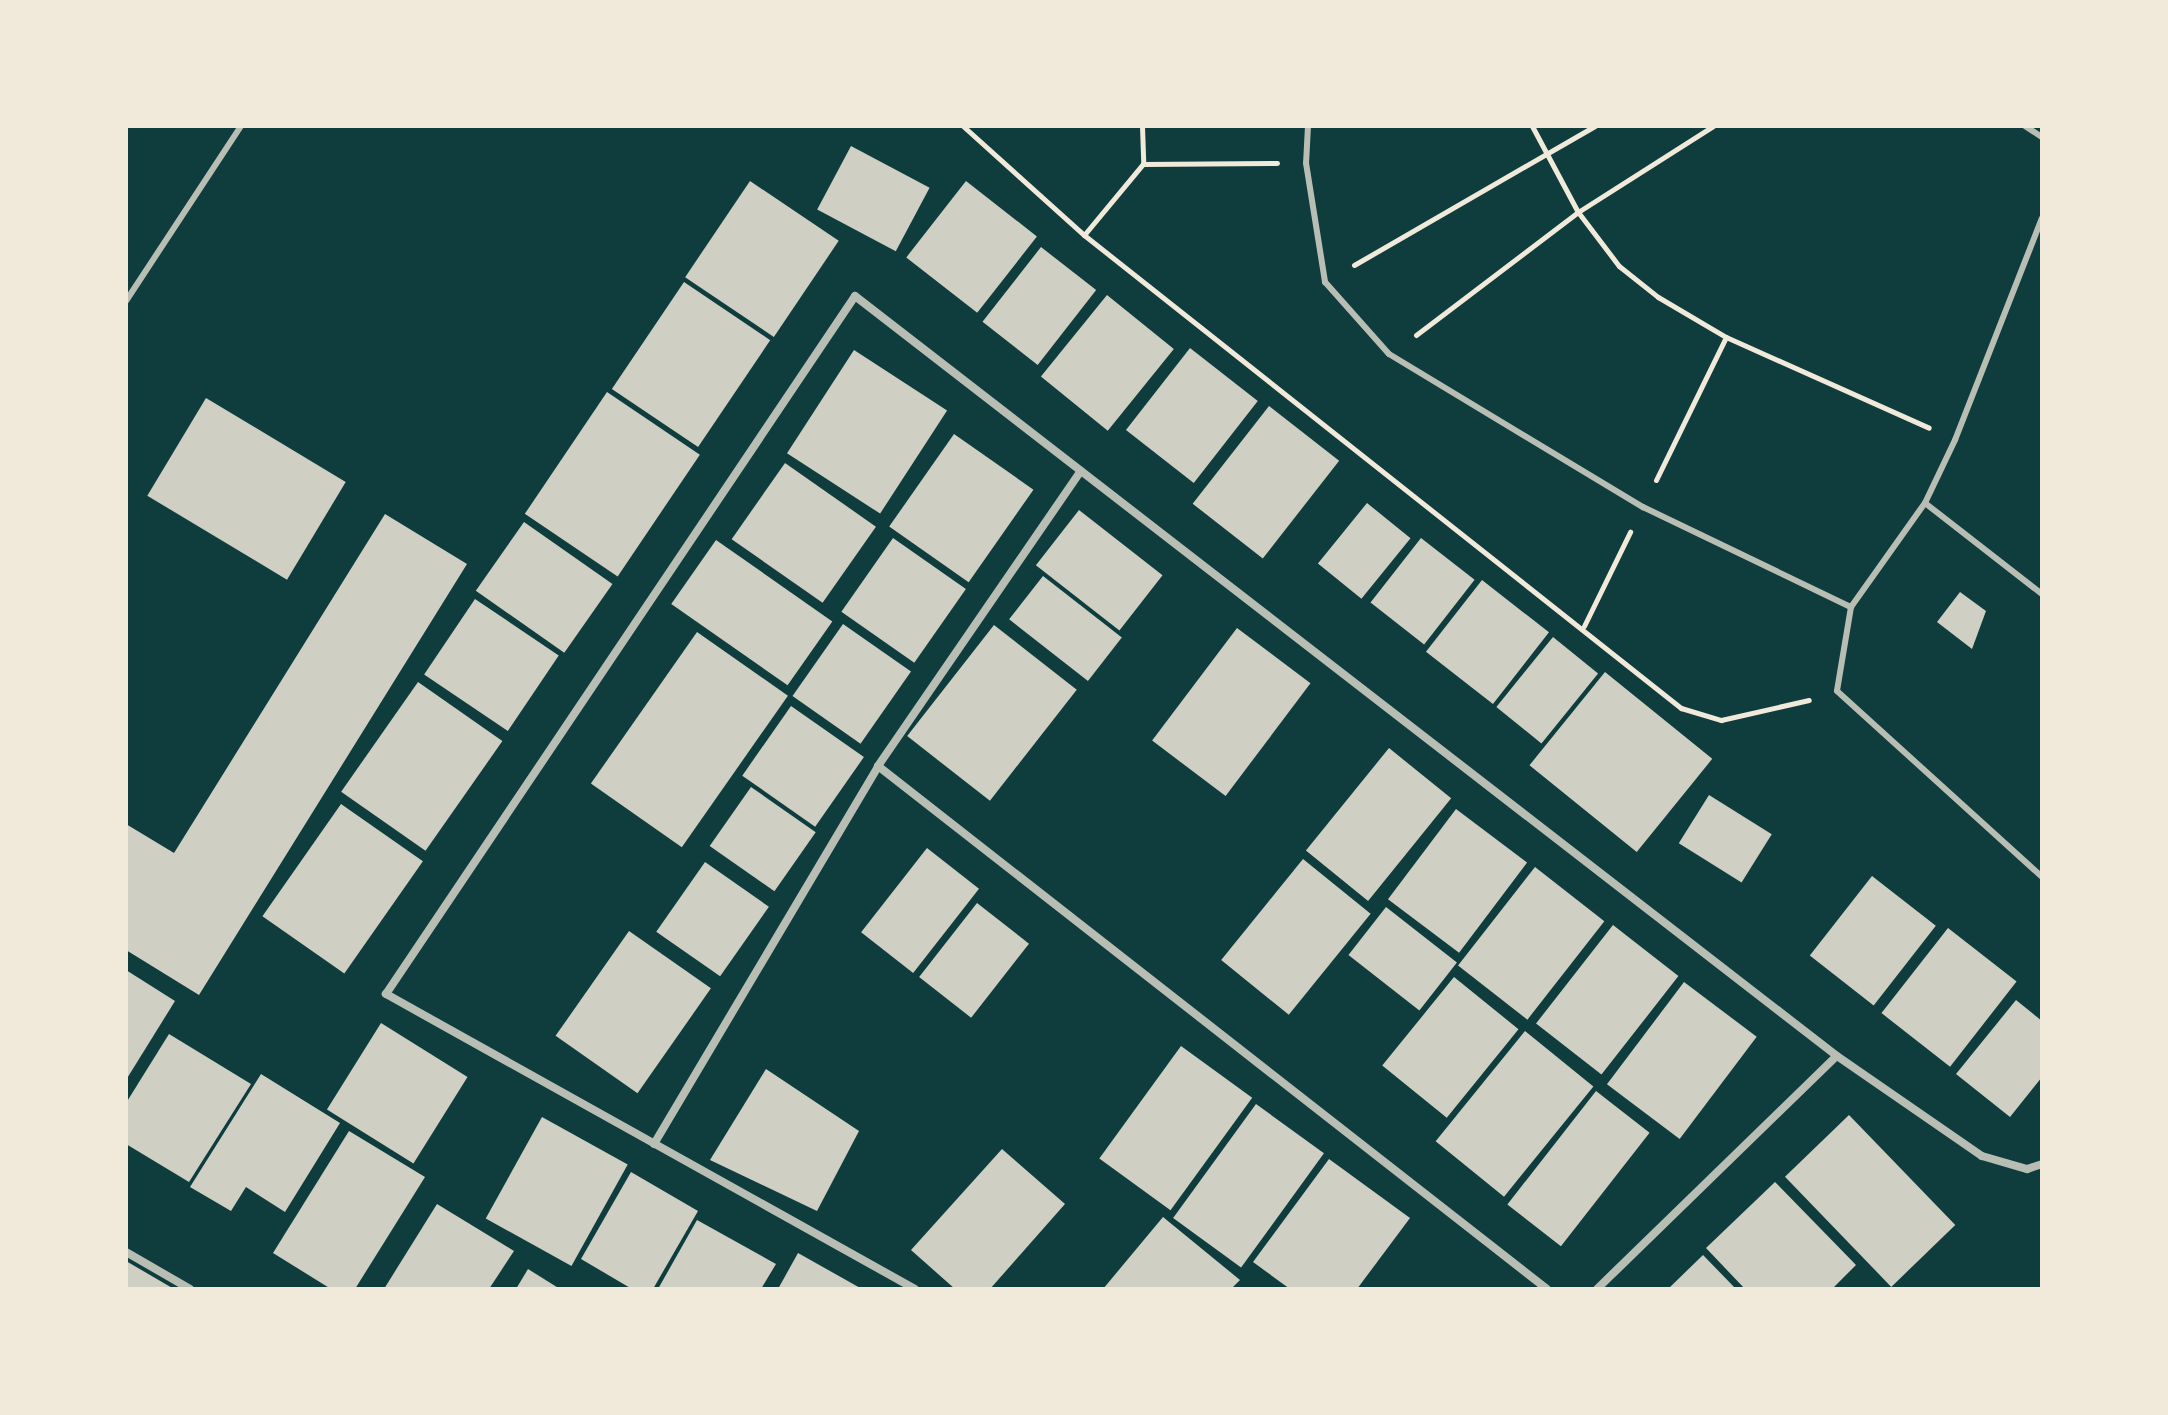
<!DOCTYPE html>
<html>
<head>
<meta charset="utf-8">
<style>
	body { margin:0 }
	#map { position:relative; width:2168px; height:1415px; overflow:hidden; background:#0f3d3e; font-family:Ubuntu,sans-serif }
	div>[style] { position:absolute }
	.building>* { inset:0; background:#cfcfc3; transform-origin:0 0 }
	.path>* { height:5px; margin:-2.5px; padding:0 2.5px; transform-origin:2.5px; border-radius:2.5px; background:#f1e9da }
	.service>* { height:6px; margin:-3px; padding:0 3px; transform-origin:3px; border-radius:3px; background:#b8beb3 }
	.minor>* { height:8px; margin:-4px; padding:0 4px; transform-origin:4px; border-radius:4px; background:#b8beb3 }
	span { translate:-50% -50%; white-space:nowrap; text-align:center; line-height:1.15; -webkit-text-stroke:6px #f1e9da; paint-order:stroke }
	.frame { position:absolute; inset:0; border:128px solid #f1e9da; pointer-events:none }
</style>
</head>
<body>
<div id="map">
	<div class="building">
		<i style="left:851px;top:146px;width:89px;height:72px;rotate:28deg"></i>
		<i style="left:750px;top:181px;width:107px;height:116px;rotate:34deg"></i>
		<i style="left:966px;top:181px;width:90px;height:97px;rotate:38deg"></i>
		<i style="left:1041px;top:247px;width:70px;height:95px;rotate:38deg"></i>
		<i style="left:684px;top:282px;width:104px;height:129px;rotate:34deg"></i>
		<i style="left:1107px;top:295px;width:86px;height:105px;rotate:39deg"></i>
		<i style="left:1190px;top:348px;width:86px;height:104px;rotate:38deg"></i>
		<i style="left:854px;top:350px;width:111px;height:123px;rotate:33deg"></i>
		<i style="left:607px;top:392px;width:112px;height:147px;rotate:34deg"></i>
		<i style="left:206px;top:398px;width:163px;height:114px;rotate:31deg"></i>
		<i style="left:1269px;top:406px;width:89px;height:124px;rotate:38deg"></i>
		<i style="left:954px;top:434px;width:97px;height:113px;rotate:35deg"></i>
		<i style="left:785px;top:463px;width:111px;height:93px;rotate:35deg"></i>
		<i style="left:1367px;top:503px;width:56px;height:78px;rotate:39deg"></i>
		<i style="left:1079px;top:510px;width:106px;height:70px;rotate:38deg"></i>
		<i style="clip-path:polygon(385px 514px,467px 564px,199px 995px,126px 950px,126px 824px,174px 853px)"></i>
		<i style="left:524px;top:522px;width:108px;height:84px;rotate:35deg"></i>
		<i style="left:893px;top:538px;width:89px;height:90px;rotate:35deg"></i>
		<i style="left:1421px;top:538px;width:68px;height:82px;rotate:38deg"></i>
		<i style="left:716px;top:540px;width:142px;height:78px;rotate:35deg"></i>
		<i style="left:1043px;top:576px;width:100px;height:55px;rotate:38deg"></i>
		<i style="left:1482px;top:580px;width:85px;height:91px;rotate:38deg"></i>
		<i style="clip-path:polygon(1960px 592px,1986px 611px,1972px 649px,1937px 622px)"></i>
		<i style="left:475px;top:599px;width:101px;height:91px;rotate:34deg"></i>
		<i style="left:843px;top:624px;width:83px;height:88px;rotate:35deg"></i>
		<i style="left:994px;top:625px;width:105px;height:141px;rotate:38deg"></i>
		<i style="left:1237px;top:628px;width:92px;height:141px;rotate:37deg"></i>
		<i style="left:697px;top:632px;width:111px;height:185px;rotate:35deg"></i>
		<i style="left:1553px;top:637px;width:58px;height:90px;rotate:39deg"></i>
		<i style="left:1605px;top:672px;width:138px;height:120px;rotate:39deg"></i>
		<i style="left:418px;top:682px;width:103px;height:134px;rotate:35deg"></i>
		<i style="left:791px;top:706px;width:89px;height:85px;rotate:35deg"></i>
		<i style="left:1389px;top:748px;width:80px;height:132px;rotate:39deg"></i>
		<i style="left:751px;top:787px;width:79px;height:72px;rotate:35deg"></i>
		<i style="left:1709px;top:795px;width:74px;height:57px;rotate:32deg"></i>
		<i style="left:341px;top:804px;width:100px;height:137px;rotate:35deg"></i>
		<i style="left:1456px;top:809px;width:89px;height:113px;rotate:37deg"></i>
		<i style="left:927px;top:848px;width:66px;height:107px;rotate:38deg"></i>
		<i style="left:1303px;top:859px;width:87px;height:130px;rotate:39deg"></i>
		<i style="left:705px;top:862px;width:78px;height:85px;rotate:35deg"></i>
		<i style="left:1535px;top:867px;width:88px;height:125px;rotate:38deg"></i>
		<i style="left:1872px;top:876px;width:81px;height:101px;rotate:38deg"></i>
		<i style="left:977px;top:903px;width:66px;height:94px;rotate:38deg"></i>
		<i style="left:1386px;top:907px;width:90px;height:61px;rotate:38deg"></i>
		<i style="left:1613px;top:925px;width:83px;height:125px;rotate:38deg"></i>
		<i style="left:1948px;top:928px;width:87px;height:108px;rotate:38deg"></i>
		<i style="left:629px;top:931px;width:100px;height:128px;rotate:35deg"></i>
		<i style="clip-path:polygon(126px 970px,175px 1001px,126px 1080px)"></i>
		<i style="left:1454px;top:977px;width:83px;height:114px;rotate:39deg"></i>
		<i style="left:1684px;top:982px;width:91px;height:128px;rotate:37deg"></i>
		<i style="clip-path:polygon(2016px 1000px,2042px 1021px,2042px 1077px,2010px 1117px,1956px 1074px)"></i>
		<i style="left:381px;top:1023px;width:102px;height:102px;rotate:32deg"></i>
		<i style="left:1525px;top:1031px;width:88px;height:142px;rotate:39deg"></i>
		<i style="clip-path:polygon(169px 1034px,251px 1084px,189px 1182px,126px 1144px,126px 1103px)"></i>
		<i style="left:1181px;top:1046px;width:88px;height:139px;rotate:36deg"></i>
		<i style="clip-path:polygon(766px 1069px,859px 1131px,817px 1211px,710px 1160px)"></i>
		<i style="clip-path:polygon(261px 1074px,340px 1123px,285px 1212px,246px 1187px,231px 1211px,190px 1187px)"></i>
		<i style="left:1596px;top:1091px;width:68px;height:144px;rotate:38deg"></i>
		<i style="left:1256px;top:1104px;width:84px;height:141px;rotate:36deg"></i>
		<i style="left:1849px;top:1115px;width:153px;height:89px;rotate:46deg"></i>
		<i style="left:542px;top:1117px;width:98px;height:116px;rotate:29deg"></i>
		<i style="clip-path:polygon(349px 1131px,425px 1177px,355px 1289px,331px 1289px,273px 1253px)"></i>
		<i style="clip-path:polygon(1002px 1149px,1065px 1204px,990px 1289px,955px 1289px,911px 1250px)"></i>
		<i style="clip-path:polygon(1329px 1159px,1410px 1218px,1357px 1289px,1290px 1289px,1253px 1262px)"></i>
		<i style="clip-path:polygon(631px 1172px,698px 1211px,653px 1289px,632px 1289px,581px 1259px)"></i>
		<i style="clip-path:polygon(1775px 1182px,1856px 1265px,1832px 1289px,1745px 1289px,1706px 1248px)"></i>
		<i style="clip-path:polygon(437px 1204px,514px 1251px,489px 1289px,384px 1289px)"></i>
		<i style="clip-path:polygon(1163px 1217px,1240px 1280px,1231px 1289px,1103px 1289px)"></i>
		<i style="clip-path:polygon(697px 1220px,776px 1264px,761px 1289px,658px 1289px)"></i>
		<i style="clip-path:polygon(798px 1253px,862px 1289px,778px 1289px)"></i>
		<i style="clip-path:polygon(1703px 1255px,1736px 1289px,1668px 1289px)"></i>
		<i style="clip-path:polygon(126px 1261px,174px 1289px,126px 1289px)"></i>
		<i style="clip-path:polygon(528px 1269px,560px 1289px,516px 1289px)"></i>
	</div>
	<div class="path">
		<i style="left:963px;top:126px;width:163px;rotate:42deg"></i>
		<i style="left:1084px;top:235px;width:762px;rotate:38.39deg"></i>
		<i style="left:1681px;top:708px;width:42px;rotate:16.7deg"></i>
		<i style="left:1721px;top:720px;width:90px;rotate:-12.8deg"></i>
		<i style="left:1142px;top:126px;width:38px;rotate:88deg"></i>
		<i style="left:1532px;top:126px;width:98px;rotate:61.9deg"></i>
		<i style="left:1578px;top:212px;width:68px;rotate:52.8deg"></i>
		<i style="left:1619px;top:266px;width:50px;rotate:38.5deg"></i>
		<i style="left:1658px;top:297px;width:79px;rotate:30.5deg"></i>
		<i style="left:1726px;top:337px;width:222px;rotate:24.1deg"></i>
		<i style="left:1084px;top:235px;width:92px;rotate:-50.3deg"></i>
		<i style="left:1143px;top:164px;width:134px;rotate:-0.4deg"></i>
		<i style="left:1354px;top:265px;width:278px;rotate:-30deg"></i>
		<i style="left:1416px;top:335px;width:203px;rotate:-37.2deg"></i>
		<i style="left:1578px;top:212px;width:160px;rotate:-32.5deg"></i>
		<i style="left:1656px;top:480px;width:159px;rotate:-63.9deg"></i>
		<i style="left:1584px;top:626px;width:105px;rotate:-63.9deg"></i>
	</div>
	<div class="service">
		<i style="left:1308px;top:126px;width:37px;rotate:93deg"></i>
		<i style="left:1306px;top:163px;width:121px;rotate:80.9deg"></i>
		<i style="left:1325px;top:282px;width:96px;rotate:48.4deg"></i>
		<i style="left:1389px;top:354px;width:297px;rotate:31.1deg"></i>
		<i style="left:1643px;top:507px;width:231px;rotate:25.7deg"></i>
		<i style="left:1851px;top:607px;width:128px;rotate:-54.6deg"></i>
		<i style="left:1925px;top:503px;width:70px;rotate:-64.5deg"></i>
		<i style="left:1955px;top:440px;width:238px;rotate:-68.6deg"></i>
		<i style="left:2025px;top:126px;width:20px;rotate:33deg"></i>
		<i style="left:126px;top:301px;width:209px;rotate:-56.7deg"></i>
		<i style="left:1925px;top:503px;width:148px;rotate:37.9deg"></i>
		<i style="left:1851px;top:607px;width:85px;rotate:99.5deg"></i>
		<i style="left:1837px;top:691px;width:277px;rotate:42.2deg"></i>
	</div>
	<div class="minor">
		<i style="left:878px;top:766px;width:849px;rotate:38.02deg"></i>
		<i style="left:654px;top:1144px;width:439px;rotate:-59.3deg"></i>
		<i style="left:878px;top:766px;width:358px;rotate:-55.5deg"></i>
		<i style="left:126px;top:1252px;width:74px;rotate:30deg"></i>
		<i style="left:915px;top:1289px;width:606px;rotate:-150.85deg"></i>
		<i style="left:386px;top:994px;width:841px;rotate:-56.1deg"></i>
		<i style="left:855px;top:296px;width:1242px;rotate:37.74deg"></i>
		<i style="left:1837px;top:1056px;width:176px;rotate:34.6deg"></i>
		<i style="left:1982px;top:1156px;width:47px;rotate:16.1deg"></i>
		<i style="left:2027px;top:1169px;width:16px;rotate:-18deg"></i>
		<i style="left:1597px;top:1289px;width:334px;rotate:-44.2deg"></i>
	</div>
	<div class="frame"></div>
</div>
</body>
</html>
